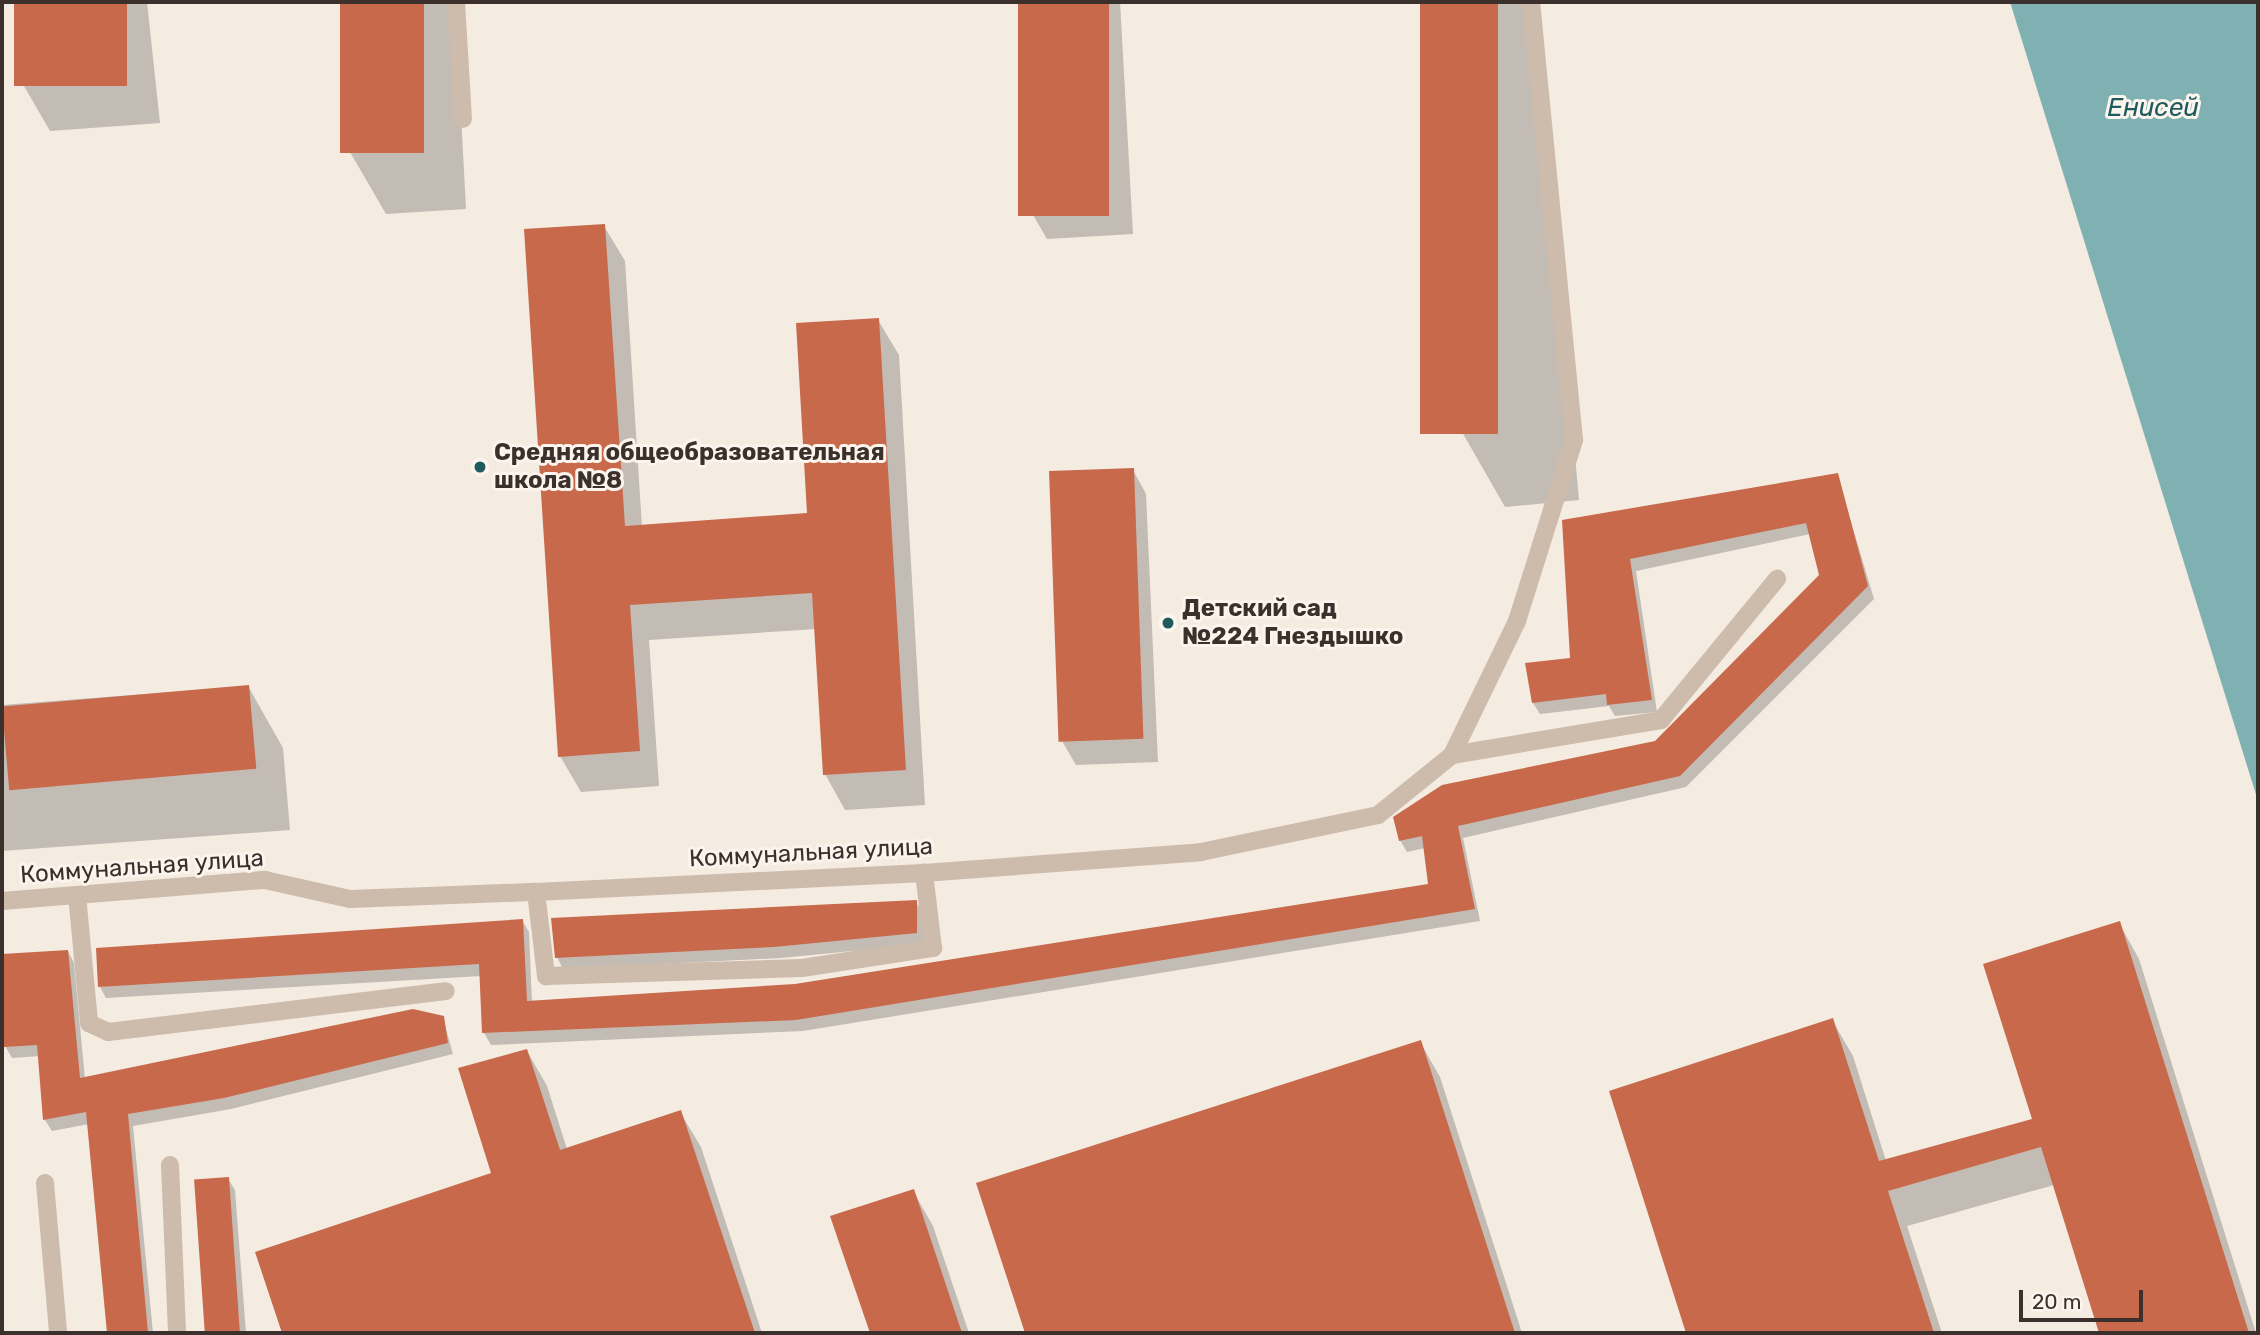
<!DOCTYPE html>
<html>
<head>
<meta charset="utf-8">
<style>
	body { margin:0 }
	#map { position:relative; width:2260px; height:1335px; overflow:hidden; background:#f4ebe1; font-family:Rubik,sans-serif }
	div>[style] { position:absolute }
	.water>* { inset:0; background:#7fb0b2 }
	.shadow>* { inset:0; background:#0003 }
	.building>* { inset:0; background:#c8694b; transform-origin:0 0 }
	.lane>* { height:18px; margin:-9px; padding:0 9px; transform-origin:9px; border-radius:9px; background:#cdbbac }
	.street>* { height:18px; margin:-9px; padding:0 9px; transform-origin:9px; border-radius:9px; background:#cdbbac }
	.dots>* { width:19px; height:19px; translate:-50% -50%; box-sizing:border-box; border:4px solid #fbf5ee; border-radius:50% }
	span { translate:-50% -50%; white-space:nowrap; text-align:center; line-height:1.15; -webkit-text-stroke:6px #fbf5ee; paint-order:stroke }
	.poi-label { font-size:24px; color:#3b302b; font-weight:700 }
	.left { translate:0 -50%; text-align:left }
	.street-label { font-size:24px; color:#3b302b }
	.water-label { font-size:26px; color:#1f5a5e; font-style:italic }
	.frame { position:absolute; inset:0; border:4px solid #3b302b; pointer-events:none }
	.scale { position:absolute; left:2019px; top:1290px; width:124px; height:32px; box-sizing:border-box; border:4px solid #3b302b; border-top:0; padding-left:9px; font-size:21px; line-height:24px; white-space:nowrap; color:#3b302b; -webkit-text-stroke:5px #fbf5ee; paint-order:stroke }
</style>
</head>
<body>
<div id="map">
	<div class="water">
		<i style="clip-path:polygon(2010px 2px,2258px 2px,2258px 801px)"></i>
	</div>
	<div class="shadow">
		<i style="clip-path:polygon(17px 2px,147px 2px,160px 123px,50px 131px,24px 86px)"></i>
		<i style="clip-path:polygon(342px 2px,455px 2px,466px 209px,386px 214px,350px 152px)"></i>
		<i style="clip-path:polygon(1020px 2px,1120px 2px,1133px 234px,1047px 239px,1033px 215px)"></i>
		<i style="clip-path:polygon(1422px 2px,1534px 2px,1579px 500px,1505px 507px,1462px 432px)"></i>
		<i style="clip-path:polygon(604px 226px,625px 261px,642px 527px,809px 515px,878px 320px,899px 355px,925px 805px,845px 810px,825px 774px,816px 629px,649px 640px,659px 786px,581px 792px,560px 756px)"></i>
		<i style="clip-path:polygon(1133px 470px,1146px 494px,1158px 762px,1076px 765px,1062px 741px)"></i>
		<i style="clip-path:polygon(1837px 475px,1874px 599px,1686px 787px,1463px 838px,1480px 921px,803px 1031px,491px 1045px,484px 1033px,481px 976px,106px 998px,100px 987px,522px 920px,529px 932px,532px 1003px,795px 986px,1430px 885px,1425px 848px,1407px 852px,1400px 840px,1656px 742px,1821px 576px,1810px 534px,1636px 571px,1657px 712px,1615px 716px,1609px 706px,1540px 714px,1533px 703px,1572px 660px,1564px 521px)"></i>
		<i style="clip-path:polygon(248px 686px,283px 748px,290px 830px,2px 851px,2px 705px)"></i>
		<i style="clip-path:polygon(916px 902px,923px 913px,923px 944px,781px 958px,563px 969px,557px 957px)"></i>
		<i style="clip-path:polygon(2119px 923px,2139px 959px,2256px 1333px,2100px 1333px,2054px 1185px,1907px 1226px,1942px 1333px,1688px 1333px,1611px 1092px,1832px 1020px,1853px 1056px,1886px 1161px,2034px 1120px)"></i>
		<i style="clip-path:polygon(68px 951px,74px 963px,85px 1079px,443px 1018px,453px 1054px,231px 1109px,133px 1126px,153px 1333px,109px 1333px,89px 1124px,52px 1131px,45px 1120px,40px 1056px,12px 1058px,5px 1046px,2px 956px)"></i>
		<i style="clip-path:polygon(1420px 1042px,1440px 1077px,1522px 1333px,1027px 1333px,979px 1184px)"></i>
		<i style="clip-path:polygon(527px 1051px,547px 1086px,567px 1149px,680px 1112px,701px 1147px,762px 1333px,284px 1333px,257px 1253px,493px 1174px)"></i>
		<i style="clip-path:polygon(228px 1179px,235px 1190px,246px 1333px,208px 1333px,196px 1181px)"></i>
		<i style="clip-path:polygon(913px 1191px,933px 1226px,969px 1333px,872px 1333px,833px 1217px)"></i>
	</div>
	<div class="building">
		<i style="left:14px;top:2px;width:113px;height:84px"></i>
		<i style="left:340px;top:2px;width:84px;height:151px"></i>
		<i style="left:1018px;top:2px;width:91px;height:214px"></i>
		<i style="left:1420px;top:2px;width:78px;height:432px"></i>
		<i style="clip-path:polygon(605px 224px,625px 526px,807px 513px,796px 323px,879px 318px,906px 770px,823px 775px,812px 593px,630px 605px,640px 751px,558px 757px,524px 229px)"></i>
		<i style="left:1134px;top:468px;width:271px;height:85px;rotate:88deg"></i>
		<i style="clip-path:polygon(1838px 473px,1868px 586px,1680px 776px,1458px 826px,1475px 909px,796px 1020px,482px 1033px,479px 964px,98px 987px,96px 948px,523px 919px,527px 1001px,795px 984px,1428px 884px,1422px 836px,1399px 841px,1393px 817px,1442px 785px,1655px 741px,1819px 575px,1806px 523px,1630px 559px,1652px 700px,1607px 705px,1606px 694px,1532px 703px,1525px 663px,1570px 658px,1562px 520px)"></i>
		<i style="left:249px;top:685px;width:84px;height:248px;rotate:85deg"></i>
		<i style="clip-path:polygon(917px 900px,917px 933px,774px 947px,555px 958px,551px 918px)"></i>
		<i style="clip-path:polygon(2120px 921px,2249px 1333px,2099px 1333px,2041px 1147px,1888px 1191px,1934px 1333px,1686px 1333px,1609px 1091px,1833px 1018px,1879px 1161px,2032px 1119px,1983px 964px)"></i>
		<i style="clip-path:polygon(68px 950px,80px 1078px,413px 1009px,444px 1016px,448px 1043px,224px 1098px,128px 1114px,148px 1333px,107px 1333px,86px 1112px,43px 1120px,37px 1045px,4px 1047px,2px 954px)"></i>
		<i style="clip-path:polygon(1421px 1040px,1515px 1333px,1025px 1333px,976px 1183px)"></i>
		<i style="clip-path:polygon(527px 1049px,560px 1150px,681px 1110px,755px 1333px,282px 1333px,255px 1252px,491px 1173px,458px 1068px)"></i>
		<i style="left:229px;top:1177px;width:156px;height:35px;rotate:86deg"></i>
		<i style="clip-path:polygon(914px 1189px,962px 1333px,870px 1333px,830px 1216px)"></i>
	</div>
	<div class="lane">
		<i style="left:456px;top:2px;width:117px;rotate:86.6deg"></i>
		<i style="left:1517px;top:621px;width:190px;rotate:-72.5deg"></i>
		<i style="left:1574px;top:440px;width:440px;rotate:-95.6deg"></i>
		<i style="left:1452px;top:755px;width:212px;rotate:-9.5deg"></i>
		<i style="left:1661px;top:720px;width:183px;rotate:-50.6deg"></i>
		<i style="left:536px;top:892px;width:85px;rotate:83.2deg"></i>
		<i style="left:546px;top:976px;width:256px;rotate:-1.8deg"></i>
		<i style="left:802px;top:968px;width:133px;rotate:-8.7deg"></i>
		<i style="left:933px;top:948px;width:76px;rotate:-96.8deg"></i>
		<i style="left:77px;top:895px;width:129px;rotate:84.6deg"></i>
		<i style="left:89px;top:1023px;width:21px;rotate:25deg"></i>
		<i style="left:108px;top:1032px;width:340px;rotate:-6.9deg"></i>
		<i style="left:170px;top:1165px;width:168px;rotate:87.6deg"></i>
		<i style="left:45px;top:1183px;width:151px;rotate:85deg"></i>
	</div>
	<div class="street">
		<i style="left:2px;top:901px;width:264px;rotate:-4.6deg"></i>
		<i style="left:265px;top:880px;width:87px;rotate:12.6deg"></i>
		<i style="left:350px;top:899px;width:186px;rotate:-2.2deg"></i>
		<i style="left:536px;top:892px;width:388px;rotate:-2.8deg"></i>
		<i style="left:924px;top:873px;width:278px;rotate:-4.3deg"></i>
		<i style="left:1201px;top:852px;width:181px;rotate:-11.8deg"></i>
		<i style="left:1378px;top:815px;width:95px;rotate:-39deg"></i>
		<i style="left:1452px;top:755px;width:149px;rotate:-64.1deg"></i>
	</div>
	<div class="dots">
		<i style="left:480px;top:467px;background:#1f5a5e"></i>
		<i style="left:1168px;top:623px;background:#1f5a5e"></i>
	</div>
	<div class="poi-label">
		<span class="left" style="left:494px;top:467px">Средняя общеобразовательная<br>школа №8</span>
		<span class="left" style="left:1182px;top:623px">Детский сад<br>№224 Гнездышко</span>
	</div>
	<div class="street-label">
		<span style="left:811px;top:853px;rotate:-3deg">Коммунальная улица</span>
		<span style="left:142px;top:867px;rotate:-4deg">Коммунальная улица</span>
	</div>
	<div class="water-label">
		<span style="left:2153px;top:108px">Енисей</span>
	</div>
	<div class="frame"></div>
	<div class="scale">20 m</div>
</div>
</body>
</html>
